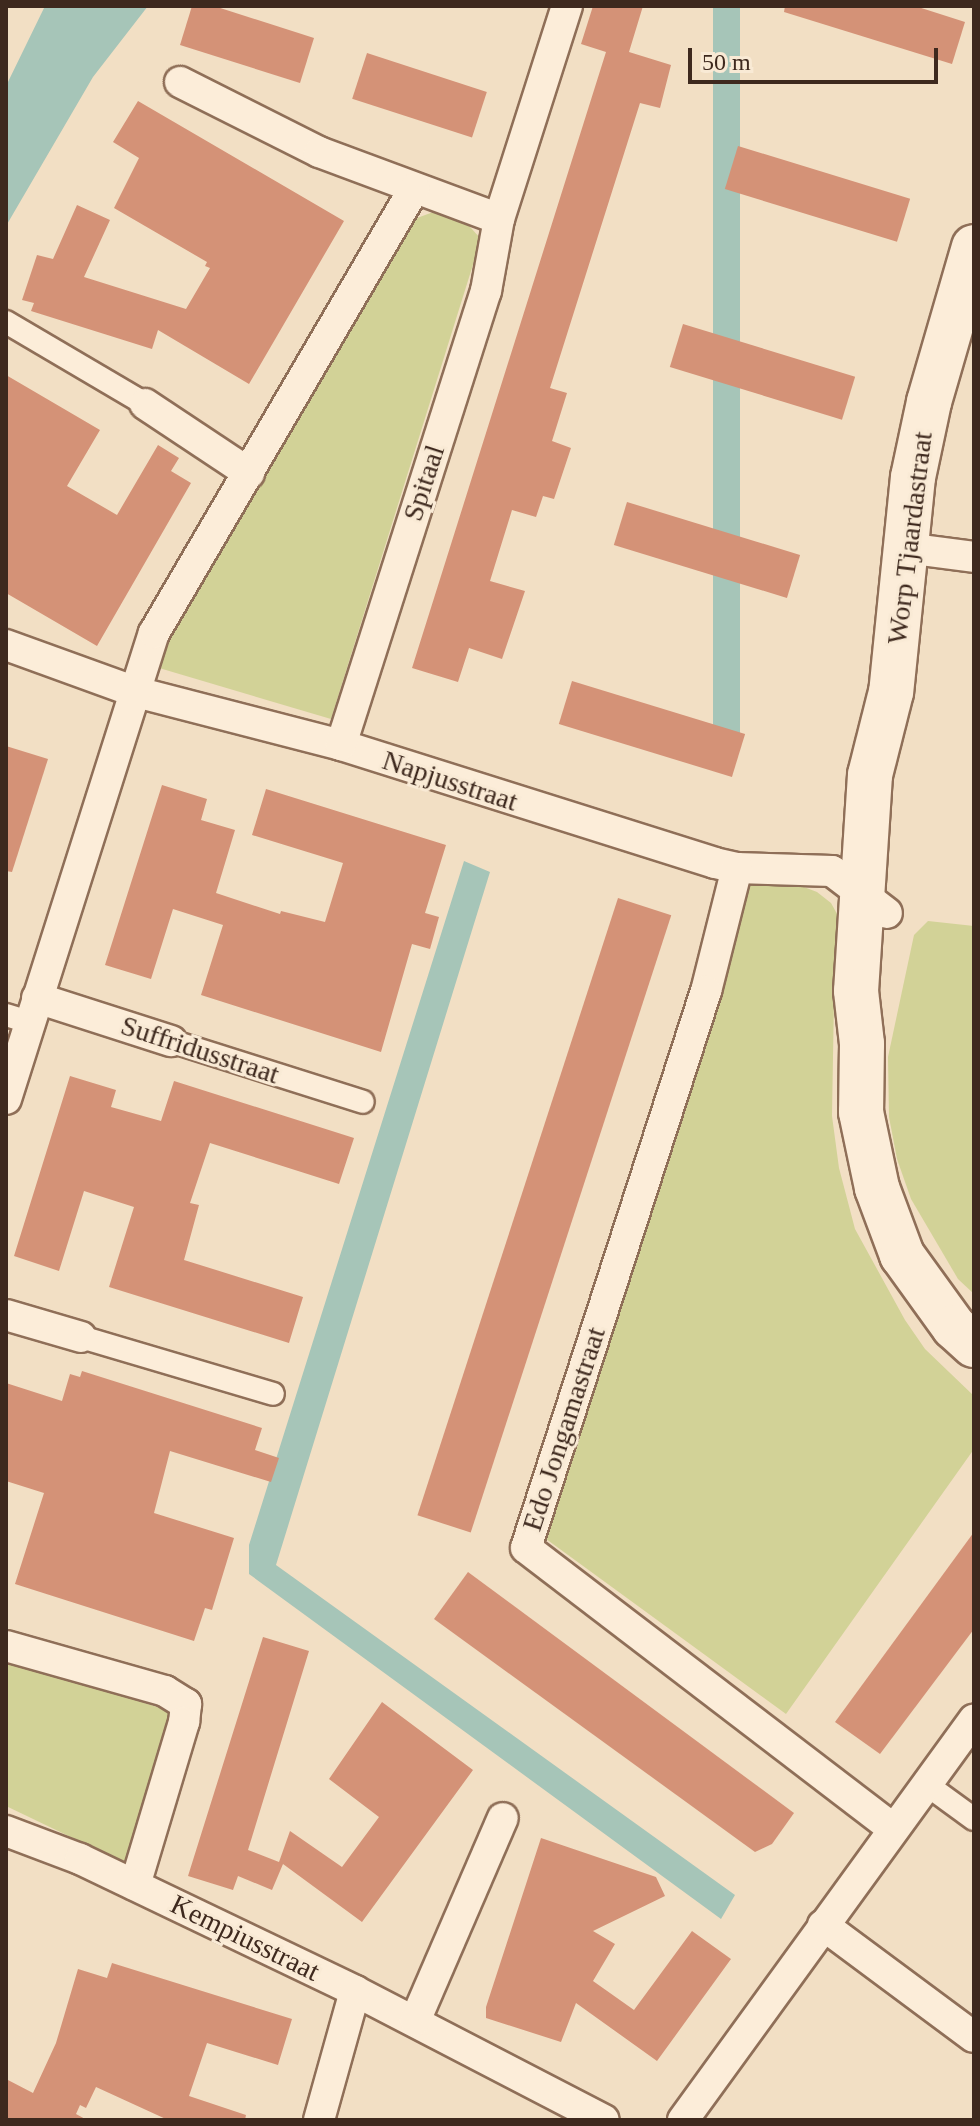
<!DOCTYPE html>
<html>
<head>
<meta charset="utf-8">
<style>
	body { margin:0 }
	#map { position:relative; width:980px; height:2126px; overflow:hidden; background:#f2dfc4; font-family:Georgia,serif }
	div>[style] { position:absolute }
	.green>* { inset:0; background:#d2d297 }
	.water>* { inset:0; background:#a6c5b8; transform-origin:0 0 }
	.building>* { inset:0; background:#d49277; transform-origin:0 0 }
	.roads { filter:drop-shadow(2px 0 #8f6f58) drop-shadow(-2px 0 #8f6f58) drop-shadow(0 2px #8f6f58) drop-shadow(0 -2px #8f6f58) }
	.pedestrian>* { height:22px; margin:-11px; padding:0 11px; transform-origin:11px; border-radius:11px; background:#fcedd9 }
	.minor>* { height:30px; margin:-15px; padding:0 15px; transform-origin:15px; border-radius:15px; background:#fcedd9 }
	.secondary>* { height:44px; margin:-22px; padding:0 22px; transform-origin:22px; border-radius:22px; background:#fcedd9 }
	span { translate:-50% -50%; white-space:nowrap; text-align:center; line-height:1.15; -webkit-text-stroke:6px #f9ead5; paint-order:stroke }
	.street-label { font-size:28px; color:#3e291e }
	.frame { position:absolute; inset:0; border:8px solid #3e291e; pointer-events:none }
	.scale { position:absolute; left:688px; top:48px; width:250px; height:36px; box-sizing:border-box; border:4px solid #3e291e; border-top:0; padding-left:10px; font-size:24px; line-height:28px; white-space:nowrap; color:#3e291e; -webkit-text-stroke:6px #f9ead5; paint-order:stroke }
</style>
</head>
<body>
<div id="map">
	<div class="green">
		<i style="clip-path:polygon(436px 211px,460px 216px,481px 239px,331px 719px,149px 665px,409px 221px)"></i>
		<i style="clip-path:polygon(741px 879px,758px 884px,796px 884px,817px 892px,831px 903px,847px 932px,834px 999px,832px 1116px,839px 1168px,855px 1229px,905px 1320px,925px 1349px,974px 1396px,974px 1449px,786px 1714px,542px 1536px)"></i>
		<i style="clip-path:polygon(928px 921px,974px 926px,974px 1294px,958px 1279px,911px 1199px,897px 1159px,889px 1117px,888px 1057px,914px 935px)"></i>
		<i style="clip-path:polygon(6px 1659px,176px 1713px,129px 1865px,6px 1806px)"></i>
	</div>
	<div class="water">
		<i style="clip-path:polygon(45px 6px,148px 6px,93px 77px,6px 226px,6px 86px)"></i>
		<i style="left:713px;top:6px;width:27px;height:739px"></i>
		<i style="clip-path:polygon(464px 861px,490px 872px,276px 1565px,735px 1895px,721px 1919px,249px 1574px,249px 1545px)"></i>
	</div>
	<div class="building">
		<i style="clip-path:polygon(192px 6px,214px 6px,314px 38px,300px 83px,180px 45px)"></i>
		<i style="clip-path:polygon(593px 6px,643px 6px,629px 52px,671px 65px,660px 108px,640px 103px,550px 388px,567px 393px,552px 441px,571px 448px,554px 499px,543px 496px,536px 517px,512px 510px,490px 581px,525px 591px,502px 659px,469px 648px,458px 682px,412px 668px,606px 52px,581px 44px)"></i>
		<i style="clip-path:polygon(785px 6px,915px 6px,965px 22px,952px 64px,784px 12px)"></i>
		<i style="left:367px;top:53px;width:126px;height:48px;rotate:18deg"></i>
		<i style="clip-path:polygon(138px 101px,344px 221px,249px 384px,158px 330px,152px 349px,31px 311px,34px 303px,22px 300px,37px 255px,53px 259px,77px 205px,110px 220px,84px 277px,186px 309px,210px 268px,205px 266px,207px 262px,114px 208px,139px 158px,113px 142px)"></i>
		<i style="left:738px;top:146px;width:180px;height:45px;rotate:17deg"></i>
		<i style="left:683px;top:324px;width:180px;height:45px;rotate:17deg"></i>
		<i style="clip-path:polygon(6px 375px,100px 430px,67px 486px,117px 515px,158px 445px,179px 458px,171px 471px,191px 483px,97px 646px,6px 593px)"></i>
		<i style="left:627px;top:502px;width:181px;height:45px;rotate:17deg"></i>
		<i style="left:572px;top:681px;width:181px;height:45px;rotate:17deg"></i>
		<i style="clip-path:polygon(6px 746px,48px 759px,12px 872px,6px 871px)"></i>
		<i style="clip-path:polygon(162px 785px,207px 799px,201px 820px,235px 830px,216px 893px,280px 914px,281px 911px,325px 922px,343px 863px,252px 835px,266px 789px,446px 845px,425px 913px,439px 917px,430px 949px,412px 944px,381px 1052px,201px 995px,223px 925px,173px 909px,151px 979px,105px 965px)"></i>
		<i style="left:618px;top:898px;width:56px;height:649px;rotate:18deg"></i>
		<i style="clip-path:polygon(70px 1076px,116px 1090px,111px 1107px,161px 1121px,174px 1081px,354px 1138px,339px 1184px,210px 1143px,190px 1203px,199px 1205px,184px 1260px,303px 1297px,289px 1343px,109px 1287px,134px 1207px,84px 1191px,59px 1271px,14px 1256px)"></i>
		<i style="clip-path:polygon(82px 1371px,262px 1428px,255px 1450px,279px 1458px,271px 1482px,170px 1451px,154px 1513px,234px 1538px,212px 1610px,205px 1608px,194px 1641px,15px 1584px,44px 1493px,6px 1481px,6px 1383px,62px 1401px,70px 1374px,80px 1377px)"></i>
		<i style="clip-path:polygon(974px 1532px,974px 1629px,880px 1754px,835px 1722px)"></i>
		<i style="clip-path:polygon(468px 1572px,794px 1813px,772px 1844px,755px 1852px,434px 1619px)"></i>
		<i style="clip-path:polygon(263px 1637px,309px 1651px,248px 1850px,279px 1862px,290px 1831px,342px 1867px,379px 1817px,329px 1779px,382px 1702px,473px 1770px,362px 1922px,283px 1864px,272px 1890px,238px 1876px,233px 1890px,188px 1876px)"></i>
		<i style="clip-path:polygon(541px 1838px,656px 1877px,665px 1896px,593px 1931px,615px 1944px,593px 1981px,634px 2010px,692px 1931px,731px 1959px,657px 2061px,576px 2003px,561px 2042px,486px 2018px,486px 2007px)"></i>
		<i style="clip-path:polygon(112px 1963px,292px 2019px,278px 2065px,207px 2043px,189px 2096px,246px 2115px,245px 2120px,168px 2120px,96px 2087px,86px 2108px,80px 2105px,76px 2114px,87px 2120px,6px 2120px,6px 2079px,33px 2093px,56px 2043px,78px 1969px,107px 1978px)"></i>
	</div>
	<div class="roads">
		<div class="pedestrian">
			<i style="left:6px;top:322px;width:161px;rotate:30.5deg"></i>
			<i style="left:6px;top:1015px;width:24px;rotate:17deg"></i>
			<i style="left:171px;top:1041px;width:201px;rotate:17.6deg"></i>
			<i style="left:81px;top:1337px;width:200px;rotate:16.5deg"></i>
			<i style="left:926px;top:1784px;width:59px;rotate:36.1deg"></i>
		</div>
		<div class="minor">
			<i style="left:180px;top:82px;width:156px;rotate:26.7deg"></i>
			<i style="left:319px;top:152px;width:192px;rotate:20.4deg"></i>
			<i style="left:145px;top:404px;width:125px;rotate:33.6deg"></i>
			<i style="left:906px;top:548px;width:69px;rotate:7.5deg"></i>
			<i style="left:6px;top:645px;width:138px;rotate:19.9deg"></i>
			<i style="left:136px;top:692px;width:212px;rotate:14.5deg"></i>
			<i style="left:341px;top:745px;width:392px;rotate:17.5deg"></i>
			<i style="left:715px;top:863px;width:23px;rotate:13deg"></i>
			<i style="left:737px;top:868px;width:95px;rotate:1.8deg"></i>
			<i style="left:832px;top:871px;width:69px;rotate:37.4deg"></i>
			<i style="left:341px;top:745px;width:477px;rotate:-72.3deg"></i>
			<i style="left:486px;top:291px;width:73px;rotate:-79.8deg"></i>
			<i style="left:499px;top:219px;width:224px;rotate:-72.3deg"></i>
			<i style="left:737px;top:868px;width:127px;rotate:104.1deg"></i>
			<i style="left:706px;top:991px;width:585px;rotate:107.91deg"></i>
			<i style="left:526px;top:1548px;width:462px;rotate:37.4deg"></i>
			<i style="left:37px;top:998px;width:141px;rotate:17.8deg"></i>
			<i style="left:6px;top:1099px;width:489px;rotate:-72.4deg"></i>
			<i style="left:154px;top:633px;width:515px;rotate:-59.65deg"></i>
			<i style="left:6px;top:1315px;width:78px;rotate:16.3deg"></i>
			<i style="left:6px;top:1646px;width:165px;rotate:15.8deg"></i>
			<i style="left:165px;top:1691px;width:25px;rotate:32deg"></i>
			<i style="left:186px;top:1704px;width:18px;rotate:96deg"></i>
			<i style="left:184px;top:1722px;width:170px;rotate:106.7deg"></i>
			<i style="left:6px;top:1831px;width:79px;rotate:20.7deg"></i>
			<i style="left:80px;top:1859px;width:305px;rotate:25.6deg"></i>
			<i style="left:355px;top:1991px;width:280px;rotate:27.4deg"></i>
			<i style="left:823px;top:1925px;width:188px;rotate:36.6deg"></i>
			<i style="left:415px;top:2021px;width:221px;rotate:-66.6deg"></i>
			<i style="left:319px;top:2120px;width:134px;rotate:-74.4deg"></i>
			<i style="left:683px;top:2120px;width:495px;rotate:-54deg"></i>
		</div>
		<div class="secondary">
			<i style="left:974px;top:247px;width:161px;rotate:106.2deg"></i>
			<i style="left:929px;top:402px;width:77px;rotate:102deg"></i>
			<i style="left:913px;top:477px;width:216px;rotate:95.8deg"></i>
			<i style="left:891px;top:692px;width:86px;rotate:104.2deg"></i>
			<i style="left:870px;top:775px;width:216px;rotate:93.7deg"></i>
			<i style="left:856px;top:991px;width:53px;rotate:83.5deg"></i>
			<i style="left:862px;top:1044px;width:68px;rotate:90.8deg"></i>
			<i style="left:861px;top:1112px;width:78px;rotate:78.1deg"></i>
			<i style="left:877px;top:1188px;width:72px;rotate:69.5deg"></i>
			<i style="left:902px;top:1255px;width:89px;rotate:54.2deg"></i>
			<i style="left:954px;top:1327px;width:27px;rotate:42deg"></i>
		</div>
	</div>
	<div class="street-label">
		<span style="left:424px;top:483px;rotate:-72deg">Spitaal</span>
		<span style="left:910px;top:538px;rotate:-83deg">Worp Tjaardastraat</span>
		<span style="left:450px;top:781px;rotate:18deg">Napjusstraat</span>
		<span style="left:200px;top:1050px;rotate:18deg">Suffridusstraat</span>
		<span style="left:564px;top:1429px;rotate:-72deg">Edo Jongamastraat</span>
		<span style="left:245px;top:1938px;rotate:26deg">Kempiusstraat</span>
	</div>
	<div class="frame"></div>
	<div class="scale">50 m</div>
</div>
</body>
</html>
